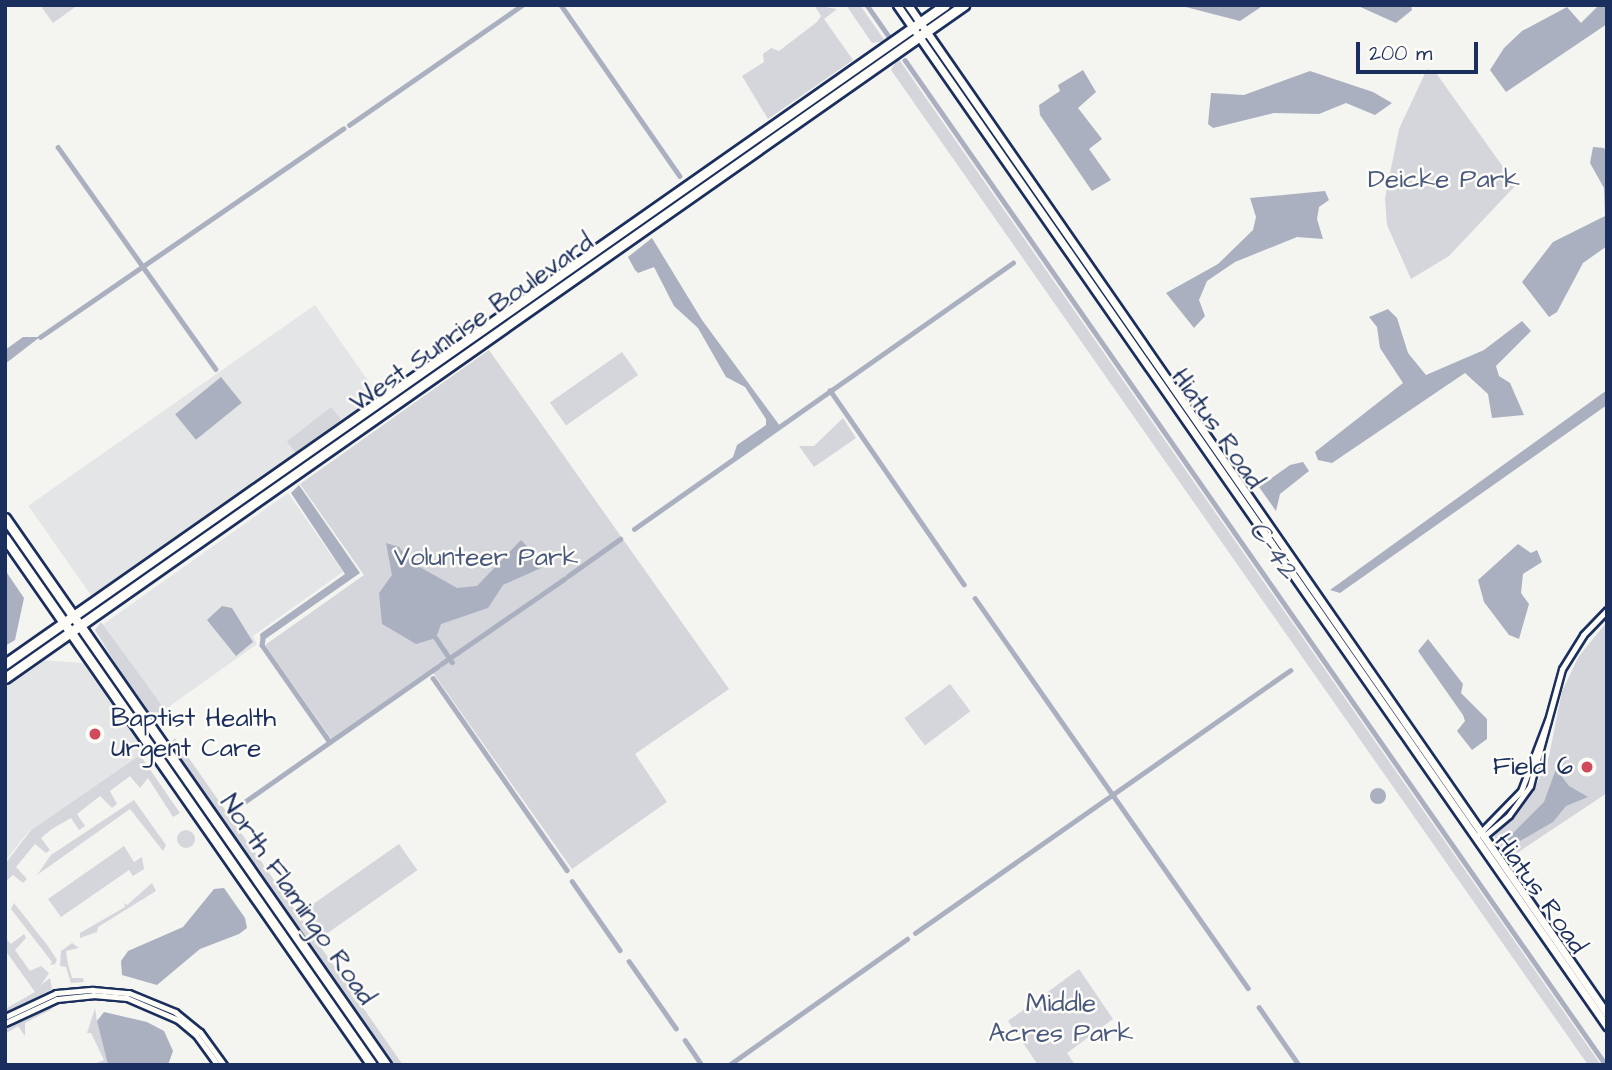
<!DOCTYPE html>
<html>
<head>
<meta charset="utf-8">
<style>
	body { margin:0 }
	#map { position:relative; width:1612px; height:1070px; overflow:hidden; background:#f4f4f1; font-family:"Architects Daughter",sans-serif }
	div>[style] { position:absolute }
	.built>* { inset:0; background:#e4e5e6; transform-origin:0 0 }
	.green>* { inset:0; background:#d4d6db; transform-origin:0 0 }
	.round { border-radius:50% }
	.water>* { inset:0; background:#aab0bf; transform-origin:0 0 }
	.canal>* { height:4.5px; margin:-2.25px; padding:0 2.25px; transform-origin:2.25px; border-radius:2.25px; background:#aab0bf }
	.roads { filter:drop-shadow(2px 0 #1b2f5e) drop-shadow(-2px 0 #1b2f5e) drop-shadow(0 2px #1b2f5e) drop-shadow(0 -2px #1b2f5e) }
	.minor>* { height:5px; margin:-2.5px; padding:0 2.5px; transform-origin:2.5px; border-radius:2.5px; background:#fdfcf7 }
	.major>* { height:7px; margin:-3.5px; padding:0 3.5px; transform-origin:3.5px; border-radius:3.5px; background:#fdfcf7 }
	.highway>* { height:9px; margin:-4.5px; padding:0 4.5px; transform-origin:4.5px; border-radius:4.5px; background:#fdfcf7 }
	.dots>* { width:19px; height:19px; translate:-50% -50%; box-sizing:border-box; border:4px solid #fdfcf7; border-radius:50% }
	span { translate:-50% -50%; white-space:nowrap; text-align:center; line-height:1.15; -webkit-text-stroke:5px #fdfcf7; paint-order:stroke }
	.park-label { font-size:26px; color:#49597d }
	.street-label { font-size:26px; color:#1b2f5e }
	.poi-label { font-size:26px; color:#1b2f5e }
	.left { translate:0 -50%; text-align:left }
	.right { translate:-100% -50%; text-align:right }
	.water-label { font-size:28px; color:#46567b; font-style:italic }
	.frame { position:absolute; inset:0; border:7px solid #1b2f5e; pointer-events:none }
	.scale { position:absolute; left:1356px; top:42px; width:122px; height:32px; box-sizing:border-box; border:4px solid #1b2f5e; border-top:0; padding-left:9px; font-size:21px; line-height:24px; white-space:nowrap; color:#1b2f5e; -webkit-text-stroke:5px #fdfcf7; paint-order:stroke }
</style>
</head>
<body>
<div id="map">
	<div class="built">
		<i style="left:315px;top:305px;width:110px;height:350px;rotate:55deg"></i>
		<i style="clip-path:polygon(288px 493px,343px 572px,253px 636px,257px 644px,153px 718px,95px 630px)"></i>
		<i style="clip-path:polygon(39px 660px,83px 663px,146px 751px,29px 831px,5px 861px,5px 684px)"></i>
	</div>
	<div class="green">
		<i style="clip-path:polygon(40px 5px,78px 5px,53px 23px)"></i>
		<i style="clip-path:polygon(814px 5px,837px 9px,824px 19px,853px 60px,768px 119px,742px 76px,764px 62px,763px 54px,771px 48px,779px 51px,817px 22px,821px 16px)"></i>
		<i style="clip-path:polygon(846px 5px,860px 5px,885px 41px,872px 43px)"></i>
		<i style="clip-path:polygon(898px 58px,1601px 1065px,1588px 1065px,891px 70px)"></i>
		<i style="clip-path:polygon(1427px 69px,1436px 73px,1516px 185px,1449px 256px,1411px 279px,1387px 225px,1385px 198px,1399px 129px)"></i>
		<i style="clip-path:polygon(489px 350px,729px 689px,635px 754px,667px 802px,572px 869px,431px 670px,332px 740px,265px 645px,364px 575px,300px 484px)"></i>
		<i style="left:622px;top:352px;width:28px;height:88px;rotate:55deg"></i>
		<i style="left:331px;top:407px;width:16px;height:56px;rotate:52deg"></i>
		<i style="clip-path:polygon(843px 418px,856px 438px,814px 467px,799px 446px,814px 446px)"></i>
		<i style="clip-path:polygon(101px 622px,171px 718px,167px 722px,153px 718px,125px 679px,95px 630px)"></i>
		<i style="clip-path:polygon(1607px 622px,1607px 793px,1508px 859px,1494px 836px,1538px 782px,1549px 756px,1562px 691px,1579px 656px)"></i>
		<i style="left:950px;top:684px;width:34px;height:57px;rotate:53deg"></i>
		<i style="clip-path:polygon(175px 738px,191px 761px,403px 1065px,393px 1065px,170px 744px)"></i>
		<i style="clip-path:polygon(140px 755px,180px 813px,173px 817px,148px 778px,140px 788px,130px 776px,110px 791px,117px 804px,112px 808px,100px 796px,77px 814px,85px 826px,79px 830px,71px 818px,52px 829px,41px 838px,50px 850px,46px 853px,35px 844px,16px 867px,27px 879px,23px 883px,13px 875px,5px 882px,5px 864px,31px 830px)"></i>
		<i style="clip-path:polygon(134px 800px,166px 845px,163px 851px,130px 809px,37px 875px,51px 855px)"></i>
		<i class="round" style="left:177px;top:830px;width:18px;height:18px"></i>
		<i style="left:399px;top:844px;width:32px;height:113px;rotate:55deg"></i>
		<i style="clip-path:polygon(124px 846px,134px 862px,142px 857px,144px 869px,133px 876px,129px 870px,61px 917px,48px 899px)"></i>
		<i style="clip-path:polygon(152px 883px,156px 891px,98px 927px,97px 932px,80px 938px,80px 933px,125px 907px,124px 903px,127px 905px)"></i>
		<i style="clip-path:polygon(14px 903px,48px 946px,57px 960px,55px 964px,50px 965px,52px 962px,11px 909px)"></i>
		<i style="clip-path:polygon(24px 934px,26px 938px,15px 950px,30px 971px,41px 966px,49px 973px,41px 985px,50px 978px,52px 989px,5px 1015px,5px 1009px,35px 992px,5px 950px,5px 938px,11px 944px)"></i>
		<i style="clip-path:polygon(72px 943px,79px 948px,66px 951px,68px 964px,72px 978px,83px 978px,84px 982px,71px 983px,66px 967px,60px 966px,61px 951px)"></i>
		<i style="clip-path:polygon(1079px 969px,1113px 1019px,1067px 1053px,1075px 1065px,1038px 1065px,1008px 1021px)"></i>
		<i style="clip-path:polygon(53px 1003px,52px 1009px,25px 1023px,25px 1036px,18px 1026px,5px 1034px,5px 1026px)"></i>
		<i style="clip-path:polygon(95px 1008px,97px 1021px,108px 1065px,91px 1065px,104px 1060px,91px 1033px,87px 1033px)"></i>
	</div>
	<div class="water">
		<i style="clip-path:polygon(1178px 5px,1264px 5px,1240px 21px)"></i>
		<i style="clip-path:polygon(1356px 5px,1411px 5px,1412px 10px,1396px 23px)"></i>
		<i style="clip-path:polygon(1599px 5px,1607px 5px,1607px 24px,1506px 92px,1490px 70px,1504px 48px,1522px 31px,1567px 7px,1581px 23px)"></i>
		<i style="clip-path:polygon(1083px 70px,1096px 92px,1078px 108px,1102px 139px,1089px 149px,1111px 180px,1092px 191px,1040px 115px,1039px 105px,1060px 91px,1058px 85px)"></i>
		<i style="clip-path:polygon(1310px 71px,1373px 92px,1392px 103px,1375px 115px,1346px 103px,1319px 114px,1274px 113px,1213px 128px,1208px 124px,1211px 93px,1244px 95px)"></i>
		<i style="clip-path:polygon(1593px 147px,1604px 148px,1607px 154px,1607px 246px,1583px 263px,1557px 312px,1549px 317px,1522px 282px,1553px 242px,1605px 216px,1604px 188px,1590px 163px)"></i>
		<i style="clip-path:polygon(1325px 191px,1329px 200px,1319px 207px,1317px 219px,1323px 239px,1297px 237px,1235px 262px,1207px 281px,1199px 300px,1205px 316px,1194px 328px,1166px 293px,1218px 264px,1253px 230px,1256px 217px,1250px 198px)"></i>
		<i style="clip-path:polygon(652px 238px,702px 320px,780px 426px,732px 460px,737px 445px,766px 425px,766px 419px,745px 387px,726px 377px,698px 328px,674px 306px,654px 267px,638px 273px,635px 270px,628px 257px)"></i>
		<i style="clip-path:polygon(1388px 309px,1397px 318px,1408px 353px,1426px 375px,1484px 350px,1522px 321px,1531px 331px,1496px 366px,1499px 376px,1510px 383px,1524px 415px,1492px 418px,1488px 394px,1465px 373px,1332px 463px,1318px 460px,1315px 452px,1403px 383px,1380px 348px,1377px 327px,1369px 317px)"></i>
		<i style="clip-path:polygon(23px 337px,40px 337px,5px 364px,5px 350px)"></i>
		<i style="left:221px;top:377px;width:33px;height:59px;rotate:51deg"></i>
		<i style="clip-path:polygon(1607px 390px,1607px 405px,1340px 593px,1330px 590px)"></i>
		<i style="clip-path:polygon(1303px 462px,1309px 471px,1280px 494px,1276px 511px,1259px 487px,1290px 465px)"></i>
		<i style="clip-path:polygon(299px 485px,360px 573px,261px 642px,260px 634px,345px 574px,291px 493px)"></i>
		<i style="clip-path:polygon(521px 540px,542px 562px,541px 568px,503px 585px,488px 608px,441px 624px,436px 638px,416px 644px,382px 624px,379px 593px,392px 575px,386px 543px,399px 547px,411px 562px,457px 588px,477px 586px)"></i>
		<i style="clip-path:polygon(1518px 544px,1531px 553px,1537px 550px,1542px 562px,1523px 574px,1521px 593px,1529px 604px,1519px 639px,1509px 635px,1484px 602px,1478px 580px)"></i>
		<i style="clip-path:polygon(5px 570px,24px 598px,15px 640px,5px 646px)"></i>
		<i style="clip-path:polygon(222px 606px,232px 608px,253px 642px,236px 656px,207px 620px)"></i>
		<i style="clip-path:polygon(1428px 639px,1463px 684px,1461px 693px,1487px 719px,1487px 739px,1472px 750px,1457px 731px,1465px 721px,1463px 715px,1418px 651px)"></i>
		<i style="clip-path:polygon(1556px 769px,1569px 786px,1588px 797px,1566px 806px,1553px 822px,1508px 848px,1505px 841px,1544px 802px)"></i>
		<i class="round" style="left:1370px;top:788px;width:16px;height:16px"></i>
		<i style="clip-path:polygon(224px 888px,245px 918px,247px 928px,239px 934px,200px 949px,157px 985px,122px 975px,121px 961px,128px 951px,183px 927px,214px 889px)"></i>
		<i style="clip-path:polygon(104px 1012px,147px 1022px,164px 1031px,173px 1051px,168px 1065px,108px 1065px,97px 1021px)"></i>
	</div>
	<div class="canal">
		<i style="left:561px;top:5px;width:208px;rotate:55.2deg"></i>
		<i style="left:867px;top:5px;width:37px;rotate:55deg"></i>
		<i style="left:905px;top:60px;width:1225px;rotate:55.1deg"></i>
		<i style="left:349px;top:125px;width:211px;rotate:-34.7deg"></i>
		<i style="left:58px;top:147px;width:272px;rotate:54.6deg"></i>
		<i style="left:40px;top:337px;width:368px;rotate:-34.5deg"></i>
		<i style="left:830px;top:390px;width:236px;rotate:55.4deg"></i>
		<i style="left:634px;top:529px;width:463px;rotate:-35.1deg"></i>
		<i style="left:568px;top:576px;width:64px;rotate:-35.4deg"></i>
		<i style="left:975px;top:598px;width:476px;rotate:55deg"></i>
		<i style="left:436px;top:638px;width:29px;rotate:56deg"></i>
		<i style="left:263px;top:639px;width:6px;rotate:99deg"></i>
		<i style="left:262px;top:645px;width:118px;rotate:55deg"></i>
		<i style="left:441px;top:664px;width:150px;rotate:-34.6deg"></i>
		<i style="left:433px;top:678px;width:234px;rotate:55.1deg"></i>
		<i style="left:240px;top:805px;width:241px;rotate:-35deg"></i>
		<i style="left:572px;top:881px;width:84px;rotate:55.2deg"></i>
		<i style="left:915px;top:933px;width:458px;rotate:-35deg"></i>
		<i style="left:629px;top:961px;width:82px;rotate:55deg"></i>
		<i style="left:1259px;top:1007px;width:70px;rotate:55.4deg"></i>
		<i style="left:685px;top:1040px;width:30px;rotate:56deg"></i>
		<i style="left:729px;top:1065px;width:218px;rotate:-35.3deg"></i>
	</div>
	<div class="roads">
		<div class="minor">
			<i style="left:1479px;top:834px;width:60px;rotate:-45.7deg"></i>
			<i style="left:1521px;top:791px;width:76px;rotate:-69.2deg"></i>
			<i style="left:1483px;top:837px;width:34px;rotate:-40deg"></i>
			<i style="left:1509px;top:815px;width:36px;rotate:-54deg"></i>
			<i style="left:1530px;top:786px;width:121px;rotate:-74.7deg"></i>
			<i style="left:1562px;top:669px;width:40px;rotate:-58deg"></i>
			<i style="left:1583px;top:635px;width:35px;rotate:-46deg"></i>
			<i style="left:5px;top:1017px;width:56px;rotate:-25.2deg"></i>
			<i style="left:56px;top:993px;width:37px;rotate:-5deg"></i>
			<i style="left:93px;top:990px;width:36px;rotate:5deg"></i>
			<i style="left:129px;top:993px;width:50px;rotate:22.4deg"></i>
			<i style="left:175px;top:1012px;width:32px;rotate:39deg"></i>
			<i style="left:200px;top:1032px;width:41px;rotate:54deg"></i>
			<i style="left:5px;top:1023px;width:57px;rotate:-24.8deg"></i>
			<i style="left:57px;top:999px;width:36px;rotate:-6deg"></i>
			<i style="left:93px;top:995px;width:34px;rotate:5deg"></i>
			<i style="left:127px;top:998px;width:56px;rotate:23.3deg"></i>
			<i style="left:178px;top:1020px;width:23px;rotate:40deg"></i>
			<i style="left:196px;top:1035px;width:37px;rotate:54deg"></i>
		</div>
		<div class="major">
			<i style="left:897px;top:5px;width:1244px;rotate:55.19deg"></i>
			<i style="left:908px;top:5px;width:1227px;rotate:55.29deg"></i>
		</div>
		<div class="highway">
			<i style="left:5px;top:518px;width:667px;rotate:55.14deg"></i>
			<i style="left:5px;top:538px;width:642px;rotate:55.15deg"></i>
			<i style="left:5px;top:664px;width:1148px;rotate:-35.03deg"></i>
			<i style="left:5px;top:678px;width:1172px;rotate:-35.06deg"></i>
		</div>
	</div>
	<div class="dots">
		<i style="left:95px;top:734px;background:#d1495b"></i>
		<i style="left:1587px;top:767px;background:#d1495b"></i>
	</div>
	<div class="park-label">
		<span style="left:1444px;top:180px">Deicke Park</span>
		<span style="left:486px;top:558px">Volunteer Park</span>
		<span style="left:1061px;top:1019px">Middle<br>Acres Park</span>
	</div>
	<div class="street-label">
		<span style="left:472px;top:323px;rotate:-35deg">West Sunrise Boulevard</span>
		<span style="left:1217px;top:429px;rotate:55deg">Hiatus Road</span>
		<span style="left:1540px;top:894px;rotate:55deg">Hiatus Road</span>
		<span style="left:297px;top:900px;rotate:55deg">North Flamingo Road</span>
	</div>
	<div class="poi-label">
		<span class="left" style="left:111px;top:734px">Baptist Health<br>Urgent Care</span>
		<span class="right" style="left:1573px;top:767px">Field 6</span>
	</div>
	<div class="water-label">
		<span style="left:1273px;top:550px;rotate:55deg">C-42</span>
	</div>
	<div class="frame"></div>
	<div class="scale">200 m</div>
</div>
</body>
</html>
